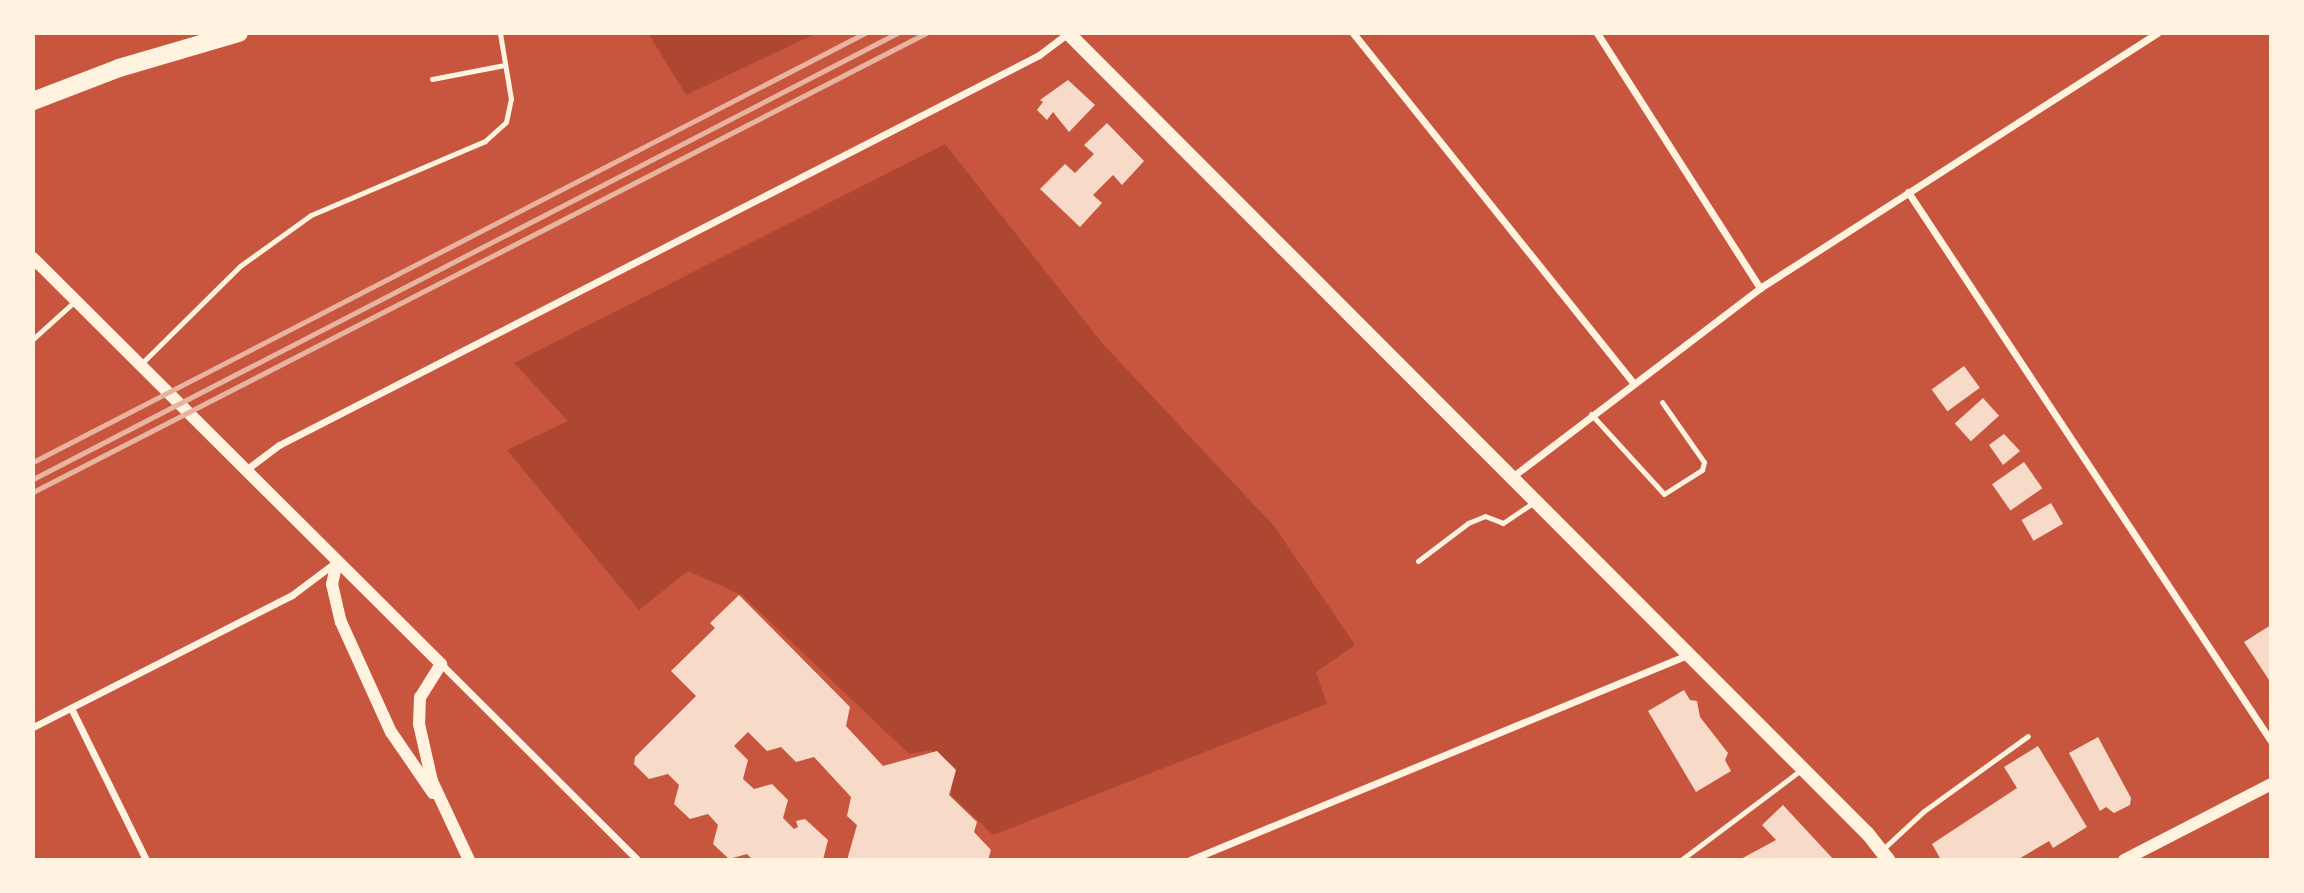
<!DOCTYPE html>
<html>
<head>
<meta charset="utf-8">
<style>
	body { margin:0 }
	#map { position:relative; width:2304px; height:893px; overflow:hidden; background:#c8553d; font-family:Poppins,sans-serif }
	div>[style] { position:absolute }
	.green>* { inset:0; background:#ae4732 }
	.building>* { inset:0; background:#f7dbc8; transform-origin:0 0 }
	.service>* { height:5px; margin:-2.5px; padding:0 2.5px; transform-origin:2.5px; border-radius:2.5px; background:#fff3e0 }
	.minor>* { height:7px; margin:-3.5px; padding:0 3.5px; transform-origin:3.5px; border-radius:3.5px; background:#fff3e0 }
	.tertiary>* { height:12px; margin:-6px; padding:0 6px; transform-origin:6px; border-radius:6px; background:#fff3e0 }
	.secondary>* { height:14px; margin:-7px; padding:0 7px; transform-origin:7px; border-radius:7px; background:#fff3e0 }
	.primary>* { height:18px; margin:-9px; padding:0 9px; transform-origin:9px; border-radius:9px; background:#fff3e0 }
	.rail>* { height:5px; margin:-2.5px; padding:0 2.5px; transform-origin:2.5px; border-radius:2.5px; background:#e9b49f }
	span { translate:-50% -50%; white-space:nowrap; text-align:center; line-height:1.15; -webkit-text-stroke:6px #fff3e0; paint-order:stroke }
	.frame { position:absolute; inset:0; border:35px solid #fff3e0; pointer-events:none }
</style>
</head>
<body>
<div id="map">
	<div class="green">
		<i style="clip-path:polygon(648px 33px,817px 33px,686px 95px)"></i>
		<i style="clip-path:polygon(945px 144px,1102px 343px,1274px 526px,1355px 645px,1316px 672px,1327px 704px,993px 835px,951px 795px,954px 767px,931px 750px,909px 754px,742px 595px,688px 571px,639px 610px,507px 450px,568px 421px,514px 363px)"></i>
	</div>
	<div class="building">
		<i style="clip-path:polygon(1068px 80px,1095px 105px,1069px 132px,1053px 112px,1047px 120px,1037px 110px,1043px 102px,1040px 100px)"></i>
		<i style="clip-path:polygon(1107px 123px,1144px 161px,1122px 185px,1113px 175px,1093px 195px,1102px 203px,1080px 227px,1040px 189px,1065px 164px,1075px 173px,1094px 154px,1084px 145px)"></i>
		<i style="left:1964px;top:366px;width:27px;height:40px;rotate:54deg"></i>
		<i style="left:1983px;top:398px;width:24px;height:38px;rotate:48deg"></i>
		<i style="clip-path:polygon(2004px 434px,2020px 451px,2003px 465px,1989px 445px)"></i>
		<i style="left:2024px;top:462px;width:32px;height:39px;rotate:55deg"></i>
		<i style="left:2051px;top:503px;width:24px;height:34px;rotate:60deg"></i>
		<i style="clip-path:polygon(739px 595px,850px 707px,846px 726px,883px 766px,937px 751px,956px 770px,949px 795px,977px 822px,974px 832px,991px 850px,988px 860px,847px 860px,857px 825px,847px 816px,851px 797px,814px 757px,796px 762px,781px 747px,767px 751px,748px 732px,734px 746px,748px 760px,743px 779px,754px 789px,772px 784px,788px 800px,783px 818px,794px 829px,798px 827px,796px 821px,805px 819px,828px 840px,823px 860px,753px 860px,747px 854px,729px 859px,713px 844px,718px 825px,708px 814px,690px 819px,674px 804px,679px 785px,668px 774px,649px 779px,634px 764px,635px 757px,696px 696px,671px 671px,715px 628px,710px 623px)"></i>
		<i style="clip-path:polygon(2271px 625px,2271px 683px,2244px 642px)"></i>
		<i style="clip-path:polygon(1684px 690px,1690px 700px,1697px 701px,1700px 717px,1728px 753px,1725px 760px,1731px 771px,1696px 792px,1648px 711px)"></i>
		<i style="clip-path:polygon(2098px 737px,2131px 798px,2130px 805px,2114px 813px,2106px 807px,2100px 811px,2069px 753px)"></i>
		<i style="clip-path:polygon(2038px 746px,2087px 827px,2053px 848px,2049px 841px,2017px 860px,1941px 860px,1932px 844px,2017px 788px,2004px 767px)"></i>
		<i style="clip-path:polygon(1783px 805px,1834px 860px,1739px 860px,1776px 840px,1762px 825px)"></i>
	</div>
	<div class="service">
		<i style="left:432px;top:79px;width:74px;rotate:-10.9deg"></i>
		<i style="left:33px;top:339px;width:58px;rotate:-42.2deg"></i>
		<i style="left:141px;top:364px;width:139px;rotate:-44.7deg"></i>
		<i style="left:240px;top:266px;width:87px;rotate:-35.7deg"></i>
		<i style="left:311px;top:215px;width:189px;rotate:-23deg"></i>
		<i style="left:485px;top:141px;width:28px;rotate:-42deg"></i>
		<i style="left:506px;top:122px;width:24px;rotate:-78deg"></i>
		<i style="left:511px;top:99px;width:67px;rotate:-99.5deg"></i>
		<i style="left:1591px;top:414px;width:108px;rotate:47.6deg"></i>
		<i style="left:1664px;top:494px;width:45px;rotate:-32.3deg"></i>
		<i style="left:1702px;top:470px;width:8px;rotate:-76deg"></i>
		<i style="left:1704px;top:462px;width:73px;rotate:-125deg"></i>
		<i style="left:1418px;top:561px;width:63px;rotate:-37.2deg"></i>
		<i style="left:1468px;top:523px;width:18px;rotate:-22deg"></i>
		<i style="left:1485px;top:516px;width:19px;rotate:21deg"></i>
		<i style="left:1503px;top:523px;width:36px;rotate:-34deg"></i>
		<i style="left:1882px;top:850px;width:57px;rotate:-42.9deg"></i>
		<i style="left:1924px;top:811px;width:128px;rotate:-35.8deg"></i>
		<i style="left:1681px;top:860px;width:151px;rotate:-36.9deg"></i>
	</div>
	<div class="minor">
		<i style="left:1353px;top:33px;width:448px;rotate:51.3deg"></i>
		<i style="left:1597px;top:33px;width:303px;rotate:57.4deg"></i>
		<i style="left:1908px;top:192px;width:658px;rotate:56.53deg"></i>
		<i style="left:247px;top:469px;width:40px;rotate:-37deg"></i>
		<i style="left:279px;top:445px;width:854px;rotate:-27.16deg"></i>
		<i style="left:1039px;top:55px;width:36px;rotate:-37deg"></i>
		<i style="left:1512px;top:477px;width:312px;rotate:-37.3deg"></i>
		<i style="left:1760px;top:288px;width:472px;rotate:-32.7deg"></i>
		<i style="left:441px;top:664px;width:278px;rotate:44.9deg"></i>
		<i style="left:71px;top:708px;width:169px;rotate:63.7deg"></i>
		<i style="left:33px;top:727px;width:291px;rotate:-27deg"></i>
		<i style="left:292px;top:595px;width:55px;rotate:-36.9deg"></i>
		<i style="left:1190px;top:860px;width:538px;rotate:-22.41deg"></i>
	</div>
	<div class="tertiary">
		<i style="left:33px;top:258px;width:576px;rotate:44.86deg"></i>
		<i style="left:441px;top:664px;width:39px;rotate:122deg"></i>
		<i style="left:420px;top:697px;width:27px;rotate:92deg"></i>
		<i style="left:419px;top:724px;width:58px;rotate:77.2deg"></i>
		<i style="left:432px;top:781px;width:87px;rotate:64.9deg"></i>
		<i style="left:337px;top:561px;width:24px;rotate:102deg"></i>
		<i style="left:332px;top:584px;width:39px;rotate:77deg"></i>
		<i style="left:341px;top:622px;width:121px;rotate:65.6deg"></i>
		<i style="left:391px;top:732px;width:74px;rotate:55.5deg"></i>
		<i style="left:2124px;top:860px;width:165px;rotate:-27.3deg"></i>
	</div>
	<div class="secondary">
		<i style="left:1068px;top:33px;width:1132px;rotate:45.04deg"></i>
		<i style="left:1868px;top:834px;width:33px;rotate:52deg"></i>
	</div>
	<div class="primary">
		<i style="left:33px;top:101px;width:92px;rotate:-21deg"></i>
		<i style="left:119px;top:68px;width:125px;rotate:-16.3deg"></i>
	</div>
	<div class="rail">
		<i style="left:33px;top:462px;width:936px;rotate:-27.28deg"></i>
		<i style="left:33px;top:479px;width:972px;rotate:-27.3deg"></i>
		<i style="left:33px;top:492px;width:1004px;rotate:-27.2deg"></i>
	</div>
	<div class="frame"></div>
</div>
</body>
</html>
